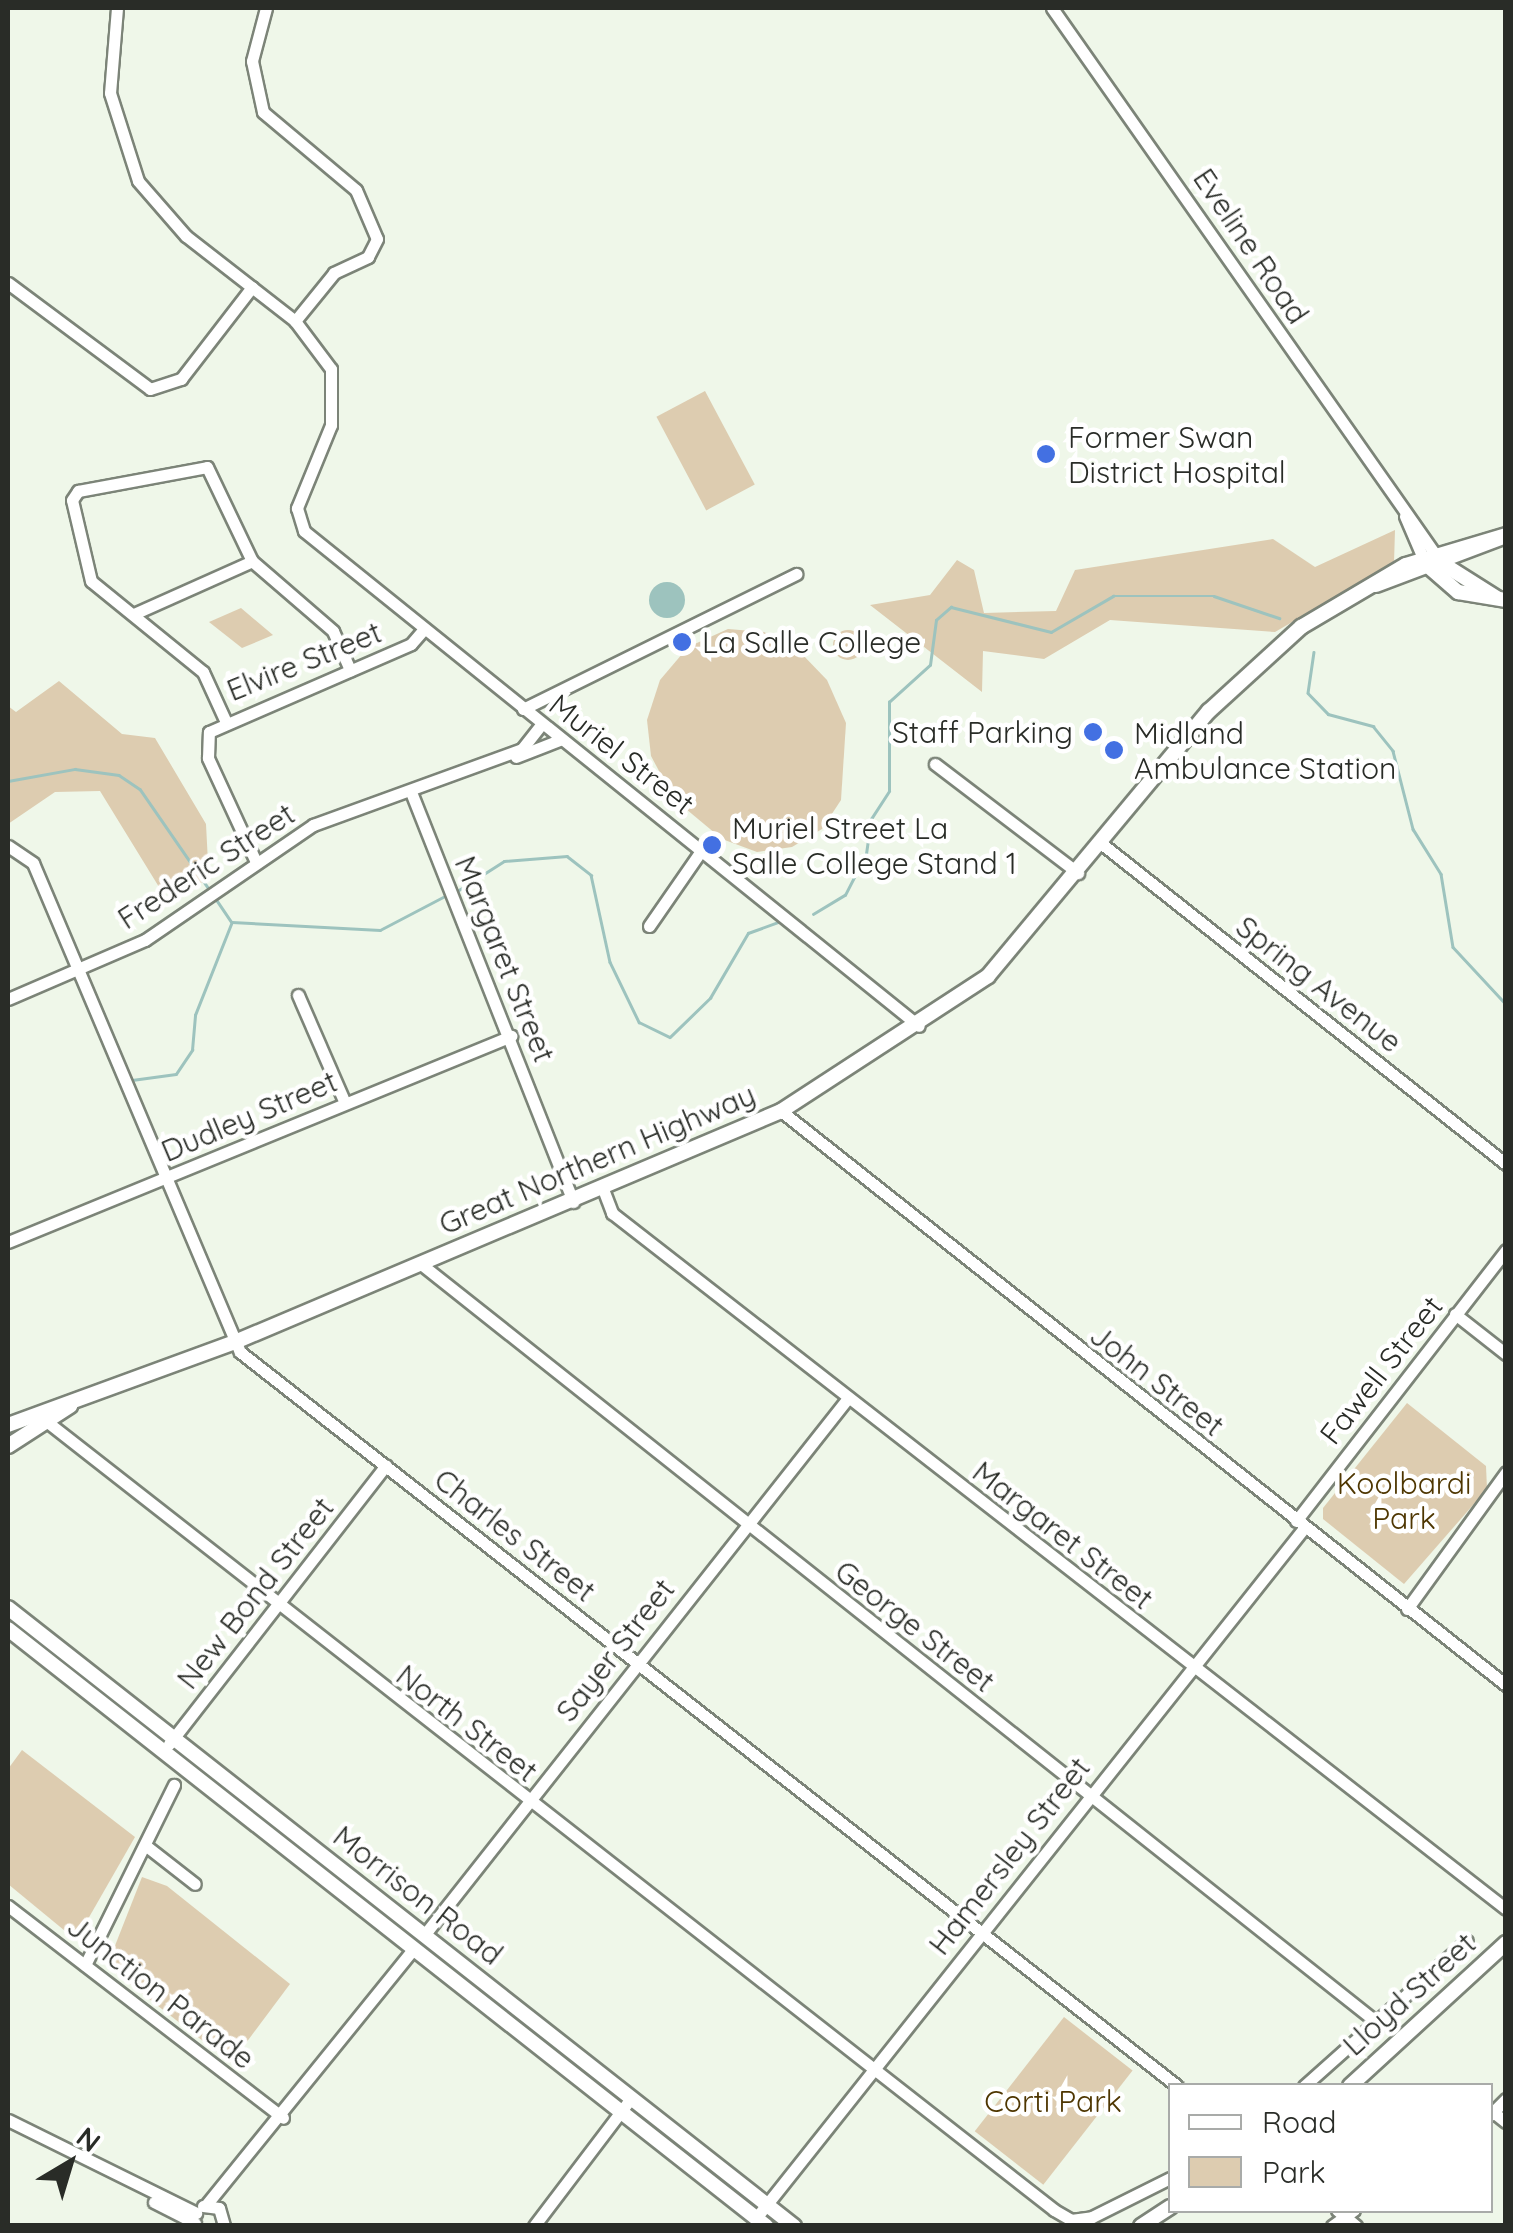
<!DOCTYPE html>
<html>
<head>
<meta charset="utf-8">
<style>
	body { margin:0 }
	#map { position:relative; width:1513px; height:2233px; overflow:hidden; background:#eff7e9; font-family:Quicksand,sans-serif }
	div>[style] { position:absolute }
	.green>* { inset:0; background:#ddccb0; transform-origin:0 0 }
	.round { border-radius:50% }
	.water>* { inset:0; background:#9dc3be }
	.stream>* { height:2.5px; margin:-1.25px; padding:0 1.25px; transform-origin:1.25px; border-radius:1.25px; background:#9dc3be }
	.roads { filter:drop-shadow(2px 0 #7c8478) drop-shadow(-2px 0 #7c8478) drop-shadow(0 2px #7c8478) drop-shadow(0 -2px #7c8478) }
	.minor>* { height:11px; margin:-5.5px; padding:0 5.5px; transform-origin:5.5px; border-radius:5.5px; background:#fff }
	.major>* { height:14px; margin:-7px; padding:0 7px; transform-origin:7px; border-radius:7px; background:#fff }
	.dots>* { width:28px; height:28px; translate:-50% -50%; box-sizing:border-box; border:5px solid #fff; border-radius:50% }
	span { translate:-50% -50%; white-space:nowrap; text-align:center; line-height:1.15; -webkit-text-stroke:9px #fff; paint-order:stroke }
	.street-label { font-size:30px; color:#292c27 }
	.poi-label { font-size:30px; color:#292c27 }
	.left { translate:0 -50%; text-align:left }
	.right { translate:-100% -50%; text-align:right }
	.park-label { font-size:30px; color:#4e3601 }
	.frame { position:absolute; inset:0; border:10px solid #292c27; pointer-events:none }
	.legend { position:absolute; left:1168px; top:2083px; width:325px; height:130px; box-sizing:border-box; background:#fff; border:2px solid #a9aba9; margin:0; padding:12px 18px; list-style:none; font-size:30px; color:#292c27 }
	.legend li { display:flex; align-items:center; gap:20px; height:50px }
	.legend b { width:50px; border:2px solid #a9aba9 }
	.north { position:absolute; left:20px; top:2113px; width:100px; height:100px; -webkit-text-stroke:8px #fff; paint-order:stroke; rotate:38deg; font-size:28px; font-weight:700; line-height:40px; text-align:center; color:#292c27 }
	.north::after { content:''; display:block; margin:auto; width:35px; height:45px; background:#292c27; clip-path:polygon(50% 0,100% 100%,50% 72%,0 100%) }
</style>
</head>
<body>
<div id="map">
	<div class="green">
		<i style="left:705px;top:391px;width:106px;height:55px;rotate:62deg"></i>
		<i style="clip-path:polygon(1395px 530px,1394px 563px,1275px 632px,1110px 620px,1044px 659px,983px 651px,982px 692px,870px 605px,930px 595px,957px 560px,974px 570px,984px 613px,1056px 611px,1075px 570px,1273px 539px,1315px 567px)"></i>
		<i style="clip-path:polygon(241px 608px,273px 635px,242px 648px,209px 622px)"></i>
		<i style="clip-path:polygon(728px 629px,764px 632px,800px 652px,827px 680px,846px 723px,841px 800px,822px 829px,792px 847px,757px 852px,722px 839px,674px 799px,651px 756px,647px 720px,660px 680px,688px 647px)"></i>
		<i class="round" style="left:833px;top:630px;width:30px;height:30px"></i>
		<i style="clip-path:polygon(59px 681px,122px 734px,155px 738px,206px 824px,209px 882px,159px 887px,100px 791px,55px 792px,8px 824px,8px 706px,16px 712px)"></i>
		<i style="clip-path:polygon(1407px 1403px,1486px 1466px,1487px 1489px,1404px 1584px,1323px 1519px,1323px 1508px)"></i>
		<i style="clip-path:polygon(22px 1750px,135px 1837px,76px 1940px,8px 1884px,8px 1769px)"></i>
		<i style="clip-path:polygon(142px 1877px,167px 1886px,290px 1984px,231px 2063px,107px 1966px)"></i>
		<i style="left:1064px;top:2017px;width:87px;height:145px;rotate:38deg"></i>
	</div>
	<div class="water">
		<i class="round" style="left:649px;top:582px;width:36px;height:36px"></i>
	</div>
	<div class="stream">
		<i style="left:1314px;top:652px;width:41px;rotate:98.3deg"></i>
		<i style="left:1308px;top:693px;width:29px;rotate:46deg"></i>
		<i style="left:1328px;top:714px;width:47px;rotate:14.9deg"></i>
		<i style="left:1373px;top:726px;width:32px;rotate:51deg"></i>
		<i style="left:1393px;top:751px;width:81px;rotate:75.6deg"></i>
		<i style="left:1413px;top:829px;width:53px;rotate:58.1deg"></i>
		<i style="left:1441px;top:874px;width:74px;rotate:80.7deg"></i>
		<i style="left:1453px;top:947px;width:78px;rotate:47.1deg"></i>
		<i style="left:8px;top:781px;width:68px;rotate:-10.2deg"></i>
		<i style="left:75px;top:769px;width:44px;rotate:7.8deg"></i>
		<i style="left:119px;top:775px;width:25px;rotate:34deg"></i>
		<i style="left:140px;top:789px;width:125px;rotate:55.4deg"></i>
		<i style="left:454px;top:893px;width:59px;rotate:-32.6deg"></i>
		<i style="left:504px;top:861px;width:63px;rotate:-4.5deg"></i>
		<i style="left:567px;top:856px;width:31px;rotate:38deg"></i>
		<i style="left:591px;top:875px;width:89px;rotate:77.7deg"></i>
		<i style="left:610px;top:962px;width:67px;rotate:64.2deg"></i>
		<i style="left:639px;top:1022px;width:34px;rotate:26deg"></i>
		<i style="left:670px;top:1037px;width:56px;rotate:-44.3deg"></i>
		<i style="left:710px;top:998px;width:75px;rotate:-59.7deg"></i>
		<i style="left:748px;top:933px;width:32px;rotate:-20deg"></i>
		<i style="left:216px;top:899px;width:27px;rotate:56deg"></i>
		<i style="left:813px;top:914px;width:37px;rotate:-31deg"></i>
		<i style="left:845px;top:895px;width:46px;rotate:-62.9deg"></i>
		<i style="left:866px;top:854px;width:35px;rotate:-82deg"></i>
		<i style="left:871px;top:819px;width:33px;rotate:-57deg"></i>
		<i style="left:889px;top:791px;width:89px;rotate:-90deg"></i>
		<i style="left:889px;top:702px;width:55px;rotate:-42.1deg"></i>
		<i style="left:930px;top:665px;width:45px;rotate:-82.4deg"></i>
		<i style="left:936px;top:620px;width:20px;rotate:-41deg"></i>
		<i style="left:951px;top:607px;width:103px;rotate:14deg"></i>
		<i style="left:1051px;top:632px;width:72px;rotate:-30.1deg"></i>
		<i style="left:1113px;top:596px;width:101px"></i>
		<i style="left:1214px;top:596px;width:69px;rotate:18.7deg"></i>
		<i style="left:232px;top:922px;width:148px;rotate:3.1deg"></i>
		<i style="left:380px;top:930px;width:76px;rotate:-27.6deg"></i>
		<i style="left:132px;top:1080px;width:44px;rotate:-7.8deg"></i>
		<i style="left:176px;top:1074px;width:29px;rotate:-56deg"></i>
		<i style="left:192px;top:1050px;width:35px;rotate:-85deg"></i>
		<i style="left:195px;top:1015px;width:98px;rotate:-68.4deg"></i>
	</div>
	<div class="roads">
		<div class="minor">
			<i style="left:117px;top:8px;width:85px;rotate:94.7deg"></i>
			<i style="left:110px;top:93px;width:92px;rotate:72.3deg"></i>
			<i style="left:138px;top:181px;width:73px;rotate:48.9deg"></i>
			<i style="left:186px;top:236px;width:138px;rotate:37.9deg"></i>
			<i style="left:295px;top:321px;width:60px;rotate:53.1deg"></i>
			<i style="left:331px;top:369px;width:56px;rotate:90deg"></i>
			<i style="left:331px;top:425px;width:90px;rotate:112.3deg"></i>
			<i style="left:297px;top:508px;width:24px;rotate:73deg"></i>
			<i style="left:304px;top:531px;width:789px;rotate:38.83deg"></i>
			<i style="left:266px;top:8px;width:55px;rotate:104.8deg"></i>
			<i style="left:252px;top:61px;width:52px;rotate:77.8deg"></i>
			<i style="left:263px;top:112px;width:121px;rotate:40deg"></i>
			<i style="left:356px;top:190px;width:53px;rotate:66.8deg"></i>
			<i style="left:377px;top:239px;width:20px;rotate:117deg"></i>
			<i style="left:368px;top:257px;width:38px;rotate:155deg"></i>
			<i style="left:334px;top:273px;width:62px;rotate:129.1deg"></i>
			<i style="left:1052px;top:8px;width:667px;rotate:54.95deg"></i>
			<i style="left:8px;top:283px;width:177px;rotate:36.7deg"></i>
			<i style="left:150px;top:389px;width:33px;rotate:-18deg"></i>
			<i style="left:181px;top:379px;width:116px;rotate:-52.3deg"></i>
			<i style="left:1405px;top:516px;width:46px;rotate:66.8deg"></i>
			<i style="left:136px;top:613px;width:127px;rotate:-24.1deg"></i>
			<i style="left:523px;top:709px;width:305px;rotate:-26.3deg"></i>
			<i style="left:225px;top:720px;width:53px;rotate:-114.6deg"></i>
			<i style="left:203px;top:672px;width:144px;rotate:-140.9deg"></i>
			<i style="left:91px;top:581px;width:83px;rotate:-103.2deg"></i>
			<i style="left:72px;top:500px;width:11px;rotate:-56deg"></i>
			<i style="left:78px;top:491px;width:131px;rotate:-10.5deg"></i>
			<i style="left:207px;top:467px;width:104px;rotate:64.4deg"></i>
			<i style="left:252px;top:561px;width:107px;rotate:40.8deg"></i>
			<i style="left:333px;top:631px;width:43px;rotate:66.4deg"></i>
			<i style="left:516px;top:757px;width:49px;rotate:-21.4deg"></i>
			<i style="left:935px;top:764px;width:180px;rotate:37.3deg"></i>
			<i style="left:411px;top:792px;width:441px;rotate:68.4deg"></i>
			<i style="left:1102px;top:844px;width:515px;rotate:38.38deg"></i>
			<i style="left:8px;top:846px;width:30px;rotate:34deg"></i>
			<i style="left:33px;top:863px;width:531px;rotate:67.06deg"></i>
			<i style="left:240px;top:1352px;width:1190px;rotate:38.07deg"></i>
			<i style="left:256px;top:862px;width:115px;rotate:-114.8deg"></i>
			<i style="left:208px;top:758px;width:26px;rotate:-88deg"></i>
			<i style="left:209px;top:732px;width:220px;rotate:-23.5deg"></i>
			<i style="left:411px;top:644px;width:18px;rotate:-49deg"></i>
			<i style="left:649px;top:926px;width:95px;rotate:-55.3deg"></i>
			<i style="left:298px;top:995px;width:118px;rotate:66.5deg"></i>
			<i style="left:8px;top:999px;width:149px;rotate:-23.3deg"></i>
			<i style="left:145px;top:940px;width:204px;rotate:-34.4deg"></i>
			<i style="left:313px;top:825px;width:222px;rotate:-20deg"></i>
			<i style="left:522px;top:749px;width:31px;rotate:-52deg"></i>
			<i style="left:781px;top:1111px;width:925px;rotate:38.37deg"></i>
			<i style="left:603px;top:1189px;width:26px;rotate:69deg"></i>
			<i style="left:612px;top:1213px;width:1133px;rotate:37.9deg"></i>
			<i style="left:8px;top:1242px;width:544px;rotate:-22.27deg"></i>
			<i style="left:421px;top:1264px;width:1224px;rotate:38.43deg"></i>
			<i style="left:1455px;top:1314px;width:65px;rotate:38.1deg"></i>
			<i style="left:41px;top:1417px;width:1286px;rotate:38.05deg"></i>
			<i style="left:1054px;top:2210px;width:20px;rotate:30deg"></i>
			<i style="left:1071px;top:2220px;width:21px;rotate:-8deg"></i>
			<i style="left:1092px;top:2217px;width:87px;rotate:-26.6deg"></i>
			<i style="left:1296px;top:1521px;width:343px;rotate:-52.2deg"></i>
			<i style="left:1407px;top:1609px;width:169px;rotate:-54.1deg"></i>
			<i style="left:169px;top:1744px;width:353px;rotate:-52.1deg"></i>
			<i style="left:145px;top:1845px;width:63px;rotate:38deg"></i>
			<i style="left:8px;top:1906px;width:347px;rotate:37.6deg"></i>
			<i style="left:425px;top:1934px;width:683px;rotate:-51.72deg"></i>
			<i style="left:85px;top:1965px;width:201px;rotate:-63.7deg"></i>
			<i style="left:1304px;top:2086px;width:218px;rotate:-41.7deg"></i>
			<i style="left:1493px;top:2112px;width:16px;rotate:38deg"></i>
			<i style="left:1490px;top:2115px;width:23px;rotate:-45deg"></i>
			<i style="left:8px;top:2120px;width:210px;rotate:26.3deg"></i>
			<i style="left:154px;top:2202px;width:46px;rotate:27.1deg"></i>
			<i style="left:206px;top:2205px;width:331px;rotate:-51deg"></i>
			<i style="left:203px;top:2206px;width:16px;rotate:7deg"></i>
			<i style="left:219px;top:2208px;width:19px;rotate:74deg"></i>
			<i style="left:1337px;top:2210px;width:25px;rotate:40deg"></i>
			<i style="left:756px;top:2218px;width:881px;rotate:-51.54deg"></i>
			<i style="left:534px;top:2226px;width:161px;rotate:-52.8deg"></i>
			<i style="left:1332px;top:2226px;width:27px;rotate:-36deg"></i>
		</div>
		<div class="major">
			<i style="left:1443px;top:564px;width:64px;rotate:32.2deg"></i>
			<i style="left:1428px;top:566px;width:40px;rotate:41deg"></i>
			<i style="left:1458px;top:592px;width:49px;rotate:9.5deg"></i>
			<i style="left:1376px;top:585px;width:139px;rotate:-20.7deg"></i>
			<i style="left:8px;top:1425px;width:242px;rotate:-20.1deg"></i>
			<i style="left:235px;top:1342px;width:593px;rotate:-22.93deg"></i>
			<i style="left:781px;top:1111px;width:247px;rotate:-33.1deg"></i>
			<i style="left:988px;top:976px;width:345px;rotate:-50.2deg"></i>
			<i style="left:1209px;top:711px;width:125px;rotate:-42.4deg"></i>
			<i style="left:1301px;top:627px;width:122px;rotate:-30.6deg"></i>
			<i style="left:1406px;top:565px;width:104px;rotate:-16.7deg"></i>
			<i style="left:8px;top:1446px;width:74px;rotate:-32.8deg"></i>
			<i style="left:8px;top:1608px;width:1000px;rotate:38.18deg"></i>
			<i style="left:8px;top:1629px;width:965px;rotate:38.22deg"></i>
			<i style="left:1350px;top:2086px;width:212px;rotate:-42.5deg"></i>
			<i style="left:1141px;top:2226px;width:35px;rotate:-33deg"></i>
		</div>
	</div>
	<div class="dots">
		<i style="left:1046px;top:454px;background:#4370e2"></i>
		<i style="left:682px;top:642px;background:#4370e2"></i>
		<i style="left:1093px;top:732px;background:#4370e2"></i>
		<i style="left:1114px;top:750px;background:#4370e2"></i>
		<i style="left:712px;top:845px;background:#4370e2"></i>
	</div>
	<div class="street-label">
		<span style="left:1251px;top:246px;rotate:56deg">Eveline Road</span>
		<span style="left:304px;top:661px;rotate:-22deg">Elvire Street</span>
		<span style="left:622px;top:754px;rotate:38deg">Muriel Street</span>
		<span style="left:206px;top:866px;rotate:-33deg">Frederic Street</span>
		<span style="left:505px;top:959px;rotate:68deg">Margaret Street</span>
		<span style="left:1319px;top:984px;rotate:38deg">Spring Avenue</span>
		<span style="left:249px;top:1116px;rotate:-23deg">Dudley Street</span>
		<span style="left:597px;top:1159px;rotate:-23deg">Great Northern Highway</span>
		<span style="left:1381px;top:1370px;rotate:-52deg">Fawell Street</span>
		<span style="left:1157px;top:1380px;rotate:38deg">John Street</span>
		<span style="left:515px;top:1535px;rotate:38deg">Charles Street</span>
		<span style="left:1063px;top:1535px;rotate:38deg">Margaret Street</span>
		<span style="left:255px;top:1593px;rotate:-52deg">New Bond Street</span>
		<span style="left:915px;top:1626px;rotate:38deg">George Street</span>
		<span style="left:615px;top:1650px;rotate:-52deg">Sayer Street</span>
		<span style="left:467px;top:1723px;rotate:38deg">North Street</span>
		<span style="left:1009px;top:1856px;rotate:-52deg">Hamersley Street</span>
		<span style="left:418px;top:1895px;rotate:38deg">Morrison Road</span>
		<span style="left:161px;top:1992px;rotate:38deg">Junction Parade</span>
		<span style="left:1409px;top:1994px;rotate:-42deg">Lloyd Street</span>
	</div>
	<div class="poi-label">
		<span class="left" style="left:1068px;top:454px">Former Swan<br>District Hospital</span>
		<span class="left" style="left:702px;top:642px">La Salle College</span>
		<span class="right" style="left:1073px;top:732px">Staff Parking</span>
		<span class="left" style="left:1134px;top:750px">Midland<br>Ambulance Station</span>
		<span class="left" style="left:732px;top:845px">Muriel Street La<br>Salle College Stand 1</span>
	</div>
	<div class="park-label">
		<span style="left:1404px;top:1500px">Koolbardi<br>Park</span>
		<span style="left:1053px;top:2101px">Corti Park</span>
	</div>
	<div class="frame"></div>
	<ul class="legend">
	<li><b style="height:12px;background:#fff"></b>Road</li>
	<li><b style="height:28px;background:#ddccb0"></b>Park</li>
	</ul>
	<div class="north">N</div>
</div>
</body>
</html>
